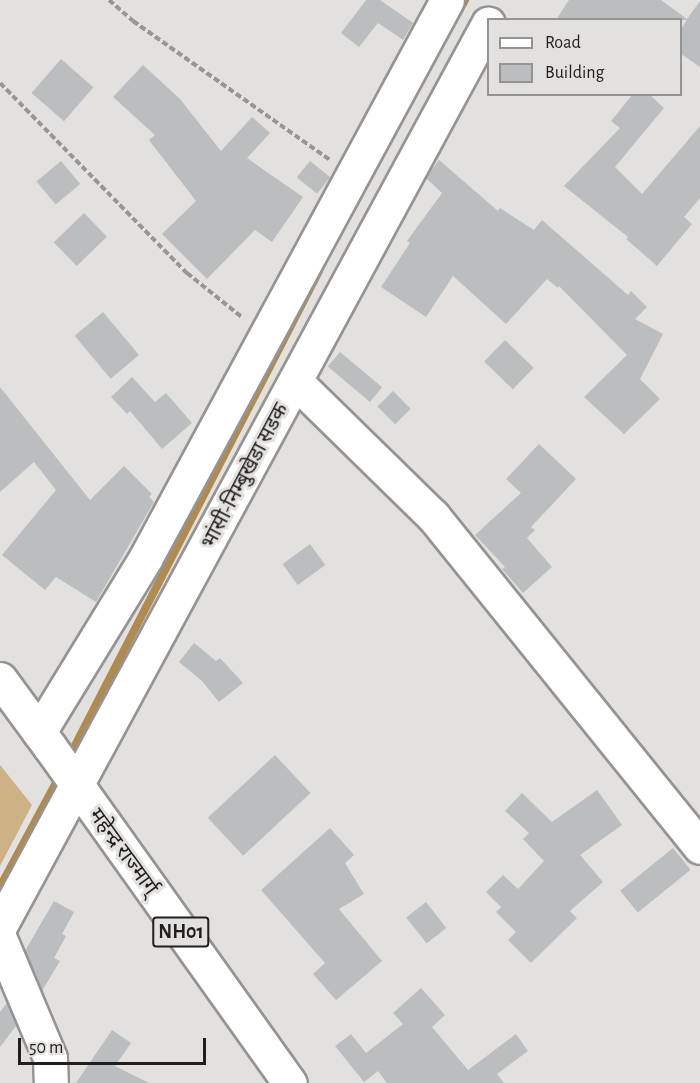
<!DOCTYPE html>
<html>
<head>
<meta charset="utf-8">
<style>
	body { margin:0 }
	#map { position:relative; width:700px; height:1083px; overflow:hidden; background:#e3e1de; font-family:"Alegreya Sans","Noto Sans Devanagari",sans-serif }
	div>[style] { position:absolute }
	.green>* { inset:0; background:#ceb184 }
	.stream>* { height:8px; margin:-4px; padding:0 4px; transform-origin:4px; border-radius:4px; background:#af8a51 }
	.building>* { inset:0; background:#babec0; transform-origin:0 0 }
	.path>* { height:4px; margin-top:-2px; transform-origin:0; background:repeating-linear-gradient(90deg,#979694 0 6px,transparent 0 9px) }
	.roads { filter:drop-shadow(2px 0 #969491) drop-shadow(-2px 0 #969491) drop-shadow(0 2px #969491) drop-shadow(0 -2px #969491) }
	.minor>* { height:33px; margin:-16.5px; padding:0 16.5px; transform-origin:16.5px; border-radius:16.5px; background:#fff }
	.major>* { height:33px; margin:-16.5px; padding:0 16.5px; transform-origin:16.5px; border-radius:16.5px; background:#fff }
	.highway>* { height:33px; margin:-16.5px; padding:0 16.5px; transform-origin:16.5px; border-radius:16.5px; background:#fff }
	span { translate:-50% -50%; white-space:nowrap; text-align:center; line-height:1.15; -webkit-text-stroke:6px #e3e1de; paint-order:stroke }
	.shield-label span { padding:2px 4px; background:#e3e1de; border:2px solid; border-radius:4px; -webkit-text-stroke-width:0 }
	.shield-label { font-size:20px; color:#201f1e; font-weight:700 }
	.street-label { font-size:21px; color:#201f1e }
	.legend { position:absolute; left:487px; top:18px; width:195px; height:78px; box-sizing:border-box; background:#e3e1de; border:2px solid #959391; margin:0; padding:8px 10px; list-style:none; font-size:18px; color:#201f1e }
	.legend li { display:flex; align-items:center; gap:12px; height:30px }
	.legend b { width:30px; border:2px solid #959391 }
	.scale { position:absolute; left:18px; top:1038px; width:188px; height:27px; box-sizing:border-box; border:3px solid #201f1e; border-top:0; padding-left:8px; font-size:18px; line-height:21px; white-space:nowrap; color:#201f1e; -webkit-text-stroke:4px #e3e1de; paint-order:stroke }
</style>
</head>
<body>
<div id="map">
	<div class="green">
		<i style="clip-path:polygon(0 765px,32px 805px,0 866px)"></i>
	</div>
	<div class="stream">
		<i style="left:457px;top:14px;width:16px;rotate:-60deg"></i>
		<i style="left:68px;top:759px;width:549px;rotate:-62.78deg"></i>
		<i style="left:0;top:887px;width:127px;rotate:-61.8deg"></i>
	</div>
	<div class="building">
		<i style="clip-path:polygon(366px 0,380px 0,413px 23px,403px 40px,378px 23px,359px 47px,341px 33px)"></i>
		<i style="clip-path:polygon(569px 0,661px 0,687px 19px,700px 1px,700px 67px,681px 54px,681px 29px,687px 20px,556px 20px)"></i>
		<i style="left:61px;top:59px;width:43px;height:45px;rotate:41deg"></i>
		<i style="clip-path:polygon(143px 65px,180px 99px,221px 151px,252px 117px,270px 133px,247px 158px,303px 197px,272px 242px,255px 230px,207px 279px,162px 234px,196px 201px,149px 140px,155px 135px,113px 97px)"></i>
		<i style="clip-path:polygon(633px 94px,649px 94px,664px 108px,615px 167px,642px 194px,700px 126px,700px 198px,684px 217px,692px 224px,657px 266px,626px 239px,628px 237px,564px 186px,620px 128px,611px 121px)"></i>
		<i style="clip-path:polygon(439px 160px,498px 211px,500px 208px,534px 230px,542px 220px,628px 295px,631px 291px,647px 307px,635px 319px,663px 334px,640px 379px,660px 399px,624px 434px,584px 397px,627px 355px,559px 286px,558px 288px,547px 279px,506px 324px,453px 276px,426px 317px,381px 287px,410px 243px,407px 241px,442px 193px,426px 178px)"></i>
		<i style="left:61px;top:161px;width:30px;height:32px;rotate:50deg"></i>
		<i style="left:310px;top:161px;width:26px;height:21px;rotate:39deg"></i>
		<i style="left:84px;top:213px;width:33px;height:42px;rotate:46deg"></i>
		<i style="left:103px;top:312px;width:56px;height:37px;rotate:50deg"></i>
		<i style="left:505px;top:340px;width:40px;height:30px;rotate:44deg"></i>
		<i style="left:340px;top:352px;width:55px;height:19px;rotate:40deg"></i>
		<i style="clip-path:polygon(132px 377px,155px 402px,166px 393px,192px 423px,162px 449px,130px 411px,127px 414px,111px 397px)"></i>
		<i style="clip-path:polygon(0 387px,90px 500px,124px 466px,152px 494px,149px 497px,154px 502px,96px 602px,56px 577px,45px 590px,2px 555px,56px 490px,34px 462px,0 492px)"></i>
		<i style="left:393px;top:391px;width:25px;height:22px;rotate:45deg"></i>
		<i style="clip-path:polygon(539px 444px,576px 479px,531px 527px,535px 530px,527px 538px,552px 567px,523px 593px,502px 569px,505px 567px,475px 535px,521px 493px,506px 479px)"></i>
		<i style="left:310px;top:544px;width:26px;height:34px;rotate:54deg"></i>
		<i style="clip-path:polygon(194px 643px,216px 661px,220px 658px,243px 683px,219px 702px,202px 681px,179px 662px)"></i>
		<i style="left:275px;top:755px;width:52px;height:92px;rotate:47deg"></i>
		<i style="clip-path:polygon(597px 790px,622px 825px,580px 855px,603px 882px,570px 911px,577px 918px,531px 963px,508px 940px,516px 932px,496px 912px,501px 907px,486px 892px,503px 875px,518px 889px,544px 861px,523px 839px,529px 833px,505px 811px,522px 793px,552px 822px)"></i>
		<i style="clip-path:polygon(330px 828px,354px 855px,345px 863px,364px 894px,339px 909px,382px 961px,336px 1000px,313px 974px,325px 963px,261px 890px)"></i>
		<i style="left:673px;top:848px;width:28px;height:68px;rotate:51deg"></i>
		<i style="clip-path:polygon(54px 901px,74px 912px,62px 934px,66px 936px,54px 958px,60px 961px,42px 991px,25px 951px)"></i>
		<i style="left:426px;top:902px;width:33px;height:25px;rotate:52deg"></i>
		<i style="clip-path:polygon(421px 988px,445px 1015px,432px 1027px,468px 1070px,516px 1034px,528px 1051px,497px 1074px,504px 1083px,387px 1083px,378px 1071px,364px 1082px,335px 1046px,351px 1034px,366px 1053px,403px 1024px,393px 1013px)"></i>
		<i style="clip-path:polygon(7px 1003px,16px 1026px,0 1047px,0 1012px)"></i>
		<i style="clip-path:polygon(112px 1030px,131px 1043px,115px 1066px,149px 1083px,76px 1083px)"></i>
	</div>
	<div class="path">
		<i style="left:109px;top:0;width:32px;rotate:41deg"></i>
		<i style="left:133px;top:21px;width:241px;rotate:35.2deg"></i>
		<i style="left:0;top:83px;width:267px;rotate:45.5deg"></i>
		<i style="left:187px;top:273px;width:72px;rotate:38.8deg"></i>
	</div>
	<div class="roads">
		<div class="minor">
			<i style="left:296px;top:382px;width:192px;rotate:44.4deg"></i>
			<i style="left:433px;top:516px;width:425px;rotate:51.1deg"></i>
			<i style="left:39px;top:732px;width:203px;rotate:-58.5deg"></i>
			<i style="left:145px;top:559px;width:635px;rotate:-61.62deg"></i>
			<i style="left:0;top:926px;width:1026px;rotate:-61.59deg"></i>
			<i style="left:0;top:939px;width:129px;rotate:67.2deg"></i>
			<i style="left:50px;top:1058px;width:25px;rotate:88deg"></i>
		</div>
		<div class="major">
			<i style="left:0;top:679px;width:84px;rotate:53.7deg"></i>
		</div>
		<div class="highway">
			<i style="left:50px;top:747px;width:413px;rotate:54.5deg"></i>
		</div>
	</div>
	<div class="shield-label">
		<span style="left:181px;top:932px">NH01</span>
	</div>
	<div class="street-label">
		<span style="left:245px;top:476px;rotate:-62deg">भांसी-निम्बुखेडा सडक</span>
		<span style="left:123px;top:852px;rotate:54deg">महेन्द्र राज्मार्ग्</span>
	</div>
	<ul class="legend">
	<li><b style="height:8px;background:#fff"></b>Road</li>
	<li><b style="height:16px;background:#babec0"></b>Building</li>
	</ul>
	<div class="scale">50 m</div>
</div>
</body>
</html>
